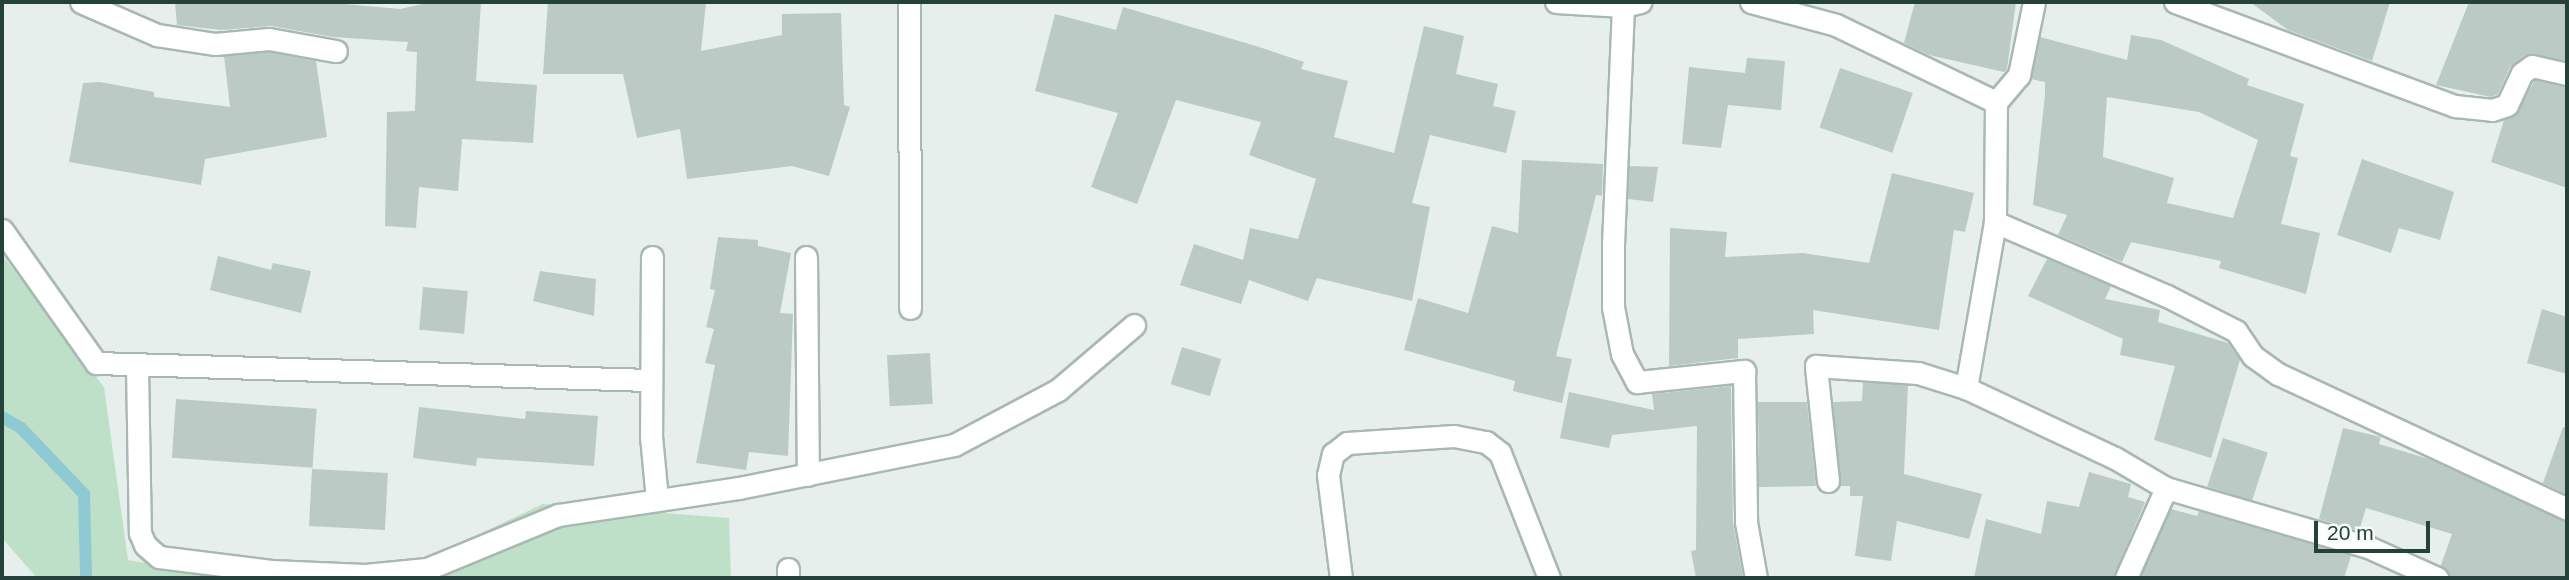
<!DOCTYPE html>
<html>
<head>
<meta charset="utf-8">
<style>
	body { margin:0 }
	#map { position:relative; width:2569px; height:580px; overflow:hidden; background:#e6efeb; font-family:Helvetica,sans-serif }
	div>[style] { position:absolute }
	.green>* { inset:0; background:#bfe0c8 }
	.stream>* { height:12px; margin:-6px; padding:0 6px; transform-origin:6px; border-radius:6px; background:#8ec9d4 }
	.building>* { inset:0; background:#bbcac4; transform-origin:0 0 }
	.roads { filter:drop-shadow(2px 0 #a8b8b2) drop-shadow(-2px 0 #a8b8b2) drop-shadow(0 2px #a8b8b2) drop-shadow(0 -2px #a8b8b2) }
	.street>* { height:21px; margin:-10.5px; padding:0 10.5px; transform-origin:10.5px; border-radius:10.5px; background:#fff }
	span { translate:-50% -50%; white-space:nowrap; text-align:center; line-height:1.15; -webkit-text-stroke:5px #f7fbf9; paint-order:stroke }
	.frame { position:absolute; inset:0; border:4px solid #24423a; pointer-events:none }
	.scale { position:absolute; left:2314px; top:521px; width:116px; height:32px; box-sizing:border-box; border:4px solid #24423a; border-top:0; padding-left:9px; font-size:21px; line-height:24px; white-space:nowrap; color:#24423a; -webkit-text-stroke:5px #f7fbf9; paint-order:stroke }
</style>
</head>
<body>
<div id="map">
	<div class="green">
		<i style="clip-path:polygon(2px 255px,104px 387px,128px 560px,235px 578px,37px 578px,2px 538px)"></i>
		<i style="clip-path:polygon(543px 504px,729px 518px,731px 578px,386px 578px)"></i>
	</div>
	<div class="stream">
		<i style="left:2px;top:417px;width:22px;rotate:30deg"></i>
		<i style="left:21px;top:428px;width:91px;rotate:46.3deg"></i>
		<i style="left:84px;top:494px;width:84px;rotate:88.6deg"></i>
	</div>
	<div class="building">
		<i style="clip-path:polygon(175px 2px,322px 2px,400px 9px,432px 2px,481px 2px,476px 81px,537px 85px,533px 143px,462px 139px,458px 191px,419px 187px,416px 228px,385px 226px,387px 112px,415px 111px,417px 52px,406px 51px,408px 42px,333px 37px,271px 26px,221px 30px,177px 25px)"></i>
		<i style="clip-path:polygon(548px 2px,706px 2px,701px 51px,782px 35px,782px 14px,841px 13px,844px 105px,850px 107px,829px 176px,792px 166px,687px 179px,680px 129px,637px 138px,623px 74px,543px 74px)"></i>
		<i style="clip-path:polygon(1915px 2px,2016px 2px,2007px 69px,2004px 72px,1929px 55px,1904px 43px)"></i>
		<i style="clip-path:polygon(2250px 2px,2390px 2px,2372px 61px,2288px 30px)"></i>
		<i style="clip-path:polygon(2469px 2px,2567px 2px,2567px 61px,2525px 55px,2510px 67px,2498px 94px,2491px 97px,2436px 85px)"></i>
		<i style="clip-path:polygon(1123px 7px,1256px 46px,1304px 62px,1301px 69px,1348px 81px,1334px 137px,1394px 153px,1424px 26px,1464px 36px,1456px 74px,1498px 84px,1493px 106px,1516px 111px,1506px 153px,1430px 135px,1412px 203px,1430px 207px,1412px 301px,1317px 278px,1308px 301px,1249px 280px,1241px 304px,1180px 285px,1194px 244px,1243px 260px,1250px 228px,1298px 239px,1316px 179px,1249px 155px,1261px 122px,1176px 100px,1137px 204px,1091px 187px,1118px 113px,1035px 91px,1055px 14px,1116px 30px)"></i>
		<i style="clip-path:polygon(evenodd,2131px 35px,2161px 40px,2249px 79px,2247px 85px,2304px 104px,2290px 156px,2298px 158px,2281px 224px,2320px 233px,2306px 294px,2219px 268px,2221px 261px,2131px 242px,2122px 262px,2058px 235px,2067px 215px,2033px 205px,2045px 95px,2045px 82px,2031px 79px,2040px 37px,2127px 60px,2131px 35px,2107px 97px,2199px 112px,2258px 140px,2233px 218px,2167px 203px,2174px 178px,2103px 157px,2107px 97px)"></i>
		<i style="clip-path:polygon(268px 52px,316px 61px,327px 137px,205px 159px,201px 185px,69px 162px,83px 83px,100px 82px,154px 92px,154px 97px,230px 107px,224px 56px)"></i>
		<i style="clip-path:polygon(1747px 58px,1785px 61px,1781px 110px,1728px 105px,1721px 148px,1682px 144px,1689px 67px,1745px 73px)"></i>
		<i style="left:1840px;top:68px;width:77px;height:63px;rotate:19deg"></i>
		<i style="clip-path:polygon(2535px 80px,2567px 87px,2567px 188px,2491px 162px,2504px 120px,2516px 114px)"></i>
		<i style="clip-path:polygon(2362px 159px,2454px 192px,2440px 240px,2399px 228px,2391px 253px,2337px 235px)"></i>
		<i style="clip-path:polygon(1522px 160px,1603px 164px,1602px 196px,1596px 195px,1556px 356px,1572px 359px,1562px 403px,1513px 391px,1515px 381px,1404px 350px,1418px 298px,1468px 313px,1492px 226px,1518px 233px)"></i>
		<i style="clip-path:polygon(1629px 166px,1658px 167px,1653px 202px,1628px 199px)"></i>
		<i style="clip-path:polygon(1892px 173px,1974px 193px,1965px 232px,1954px 230px,1939px 330px,1813px 310px,1814px 334px,1738px 339px,1738px 358px,1669px 366px,1670px 228px,1727px 232px,1725px 257px,1803px 253px,1869px 263px)"></i>
		<i style="clip-path:polygon(718px 237px,758px 240px,758px 246px,791px 253px,780px 313px,793px 314px,788px 456px,749px 452px,746px 470px,696px 463px,715px 365px,705px 363px,714px 329px,706px 327px,715px 290px,710px 289px)"></i>
		<i style="clip-path:polygon(218px 256px,271px 270px,273px 263px,311px 271px,301px 313px,210px 290px)"></i>
		<i style="clip-path:polygon(2047px 259px,2111px 286px,2105px 299px,2160px 310px,2158px 322px,2228px 343px,2240px 360px,2211px 458px,2154px 440px,2175px 366px,2120px 355px,2123px 339px,2028px 296px)"></i>
		<i style="clip-path:polygon(540px 271px,596px 279px,594px 316px,533px 301px)"></i>
		<i style="left:423px;top:287px;width:45px;height:43px;rotate:5deg"></i>
		<i style="clip-path:polygon(2542px 309px,2567px 317px,2567px 374px,2527px 363px)"></i>
		<i style="left:1182px;top:347px;width:41px;height:39px;rotate:17deg"></i>
		<i style="left:930px;top:353px;width:51px;height:43px;rotate:87deg"></i>
		<i style="clip-path:polygon(1863px 382px,1908px 385px,1904px 474px,1982px 494px,1969px 539px,1897px 521px,1891px 561px,1855px 556px,1863px 496px,1850px 496px,1850px 486px,1840px 486px,1833px 402px,1862px 401px)"></i>
		<i style="clip-path:polygon(1731px 386px,1733px 522px,1743px 578px,1696px 578px,1691px 551px,1696px 550px,1697px 426px,1612px 435px,1609px 448px,1560px 438px,1569px 392px,1654px 410px,1652px 394px)"></i>
		<i style="left:176px;top:399px;width:141px;height:59px;rotate:4deg"></i>
		<i style="clip-path:polygon(1758px 402px,1807px 402px,1816px 486px,1759px 487px)"></i>
		<i style="clip-path:polygon(419px 407px,525px 419px,526px 411px,598px 416px,594px 466px,477px 458px,476px 466px,413px 458px)"></i>
		<i style="clip-path:polygon(2563px 427px,2567px 428px,2567px 495px,2543px 483px)"></i>
		<i style="clip-path:polygon(2343px 428px,2381px 437px,2379px 444px,2429px 459px,2567px 522px,2567px 578px,2450px 578px,2441px 565px,2452px 534px,2366px 508px,2359px 531px,2319px 519px)"></i>
		<i style="left:2223px;top:438px;width:47px;height:51px;rotate:18deg"></i>
		<i style="left:312px;top:469px;width:76px;height:57px;rotate:3deg"></i>
		<i style="clip-path:polygon(2089px 472px,2131px 484px,2128px 497px,2145px 502px,2113px 578px,1974px 578px,1986px 519px,2041px 534px,2047px 501px,2079px 507px)"></i>
		<i style="clip-path:polygon(2171px 509px,2197px 516px,2199px 511px,2351px 556px,2344px 578px,2140px 578px)"></i>
	</div>
	<div class="roads">
		<div class="street">
			<i style="left:81px;top:2px;width:83px;rotate:23.5deg"></i>
			<i style="left:157px;top:35px;width:59px;rotate:8.8deg"></i>
			<i style="left:215px;top:44px;width:54px;rotate:-5.3deg"></i>
			<i style="left:269px;top:39px;width:68px;rotate:10.2deg"></i>
			<i style="left:909px;top:2px;width:306px;rotate:89.8deg"></i>
			<i style="left:1556px;top:2px;width:67px;rotate:3.4deg"></i>
			<i style="left:1623px;top:6px;width:18px;rotate:-13deg"></i>
			<i style="left:1751px;top:2px;width:88px;rotate:15.1deg"></i>
			<i style="left:1836px;top:25px;width:178px;rotate:25.7deg"></i>
			<i style="left:2034px;top:2px;width:75px;rotate:101.6deg"></i>
			<i style="left:2019px;top:75px;width:35px;rotate:130deg"></i>
			<i style="left:1996px;top:102px;width:120px;rotate:90.5deg"></i>
			<i style="left:1995px;top:222px;width:169px;rotate:99.9deg"></i>
			<i style="left:1966px;top:388px;width:165px;rotate:25.2deg"></i>
			<i style="left:2115px;top:458px;width:59px;rotate:30.5deg"></i>
			<i style="left:2166px;top:488px;width:98px;rotate:114deg"></i>
			<i style="left:2175px;top:2px;width:299px;rotate:20.4deg"></i>
			<i style="left:2455px;top:106px;width:37px;rotate:6deg"></i>
			<i style="left:2492px;top:110px;width:16px;rotate:-18deg"></i>
			<i style="left:2507px;top:105px;width:35px;rotate:-65deg"></i>
			<i style="left:2522px;top:73px;width:12px;rotate:-35deg"></i>
			<i style="left:2532px;top:66px;width:36px;rotate:13deg"></i>
			<i style="left:1623px;top:6px;width:237px;rotate:92.4deg"></i>
			<i style="left:1613px;top:243px;width:64px;rotate:90deg"></i>
			<i style="left:1613px;top:307px;width:48px;rotate:79.2deg"></i>
			<i style="left:1622px;top:354px;width:32px;rotate:62deg"></i>
			<i style="left:1637px;top:382px;width:108px;rotate:-5.9deg"></i>
			<i style="left:1744px;top:371px;width:151px;rotate:89.2deg"></i>
			<i style="left:1746px;top:522px;width:57px;rotate:79.9deg"></i>
			<i style="left:1995px;top:222px;width:187px;rotate:23.3deg"></i>
			<i style="left:2167px;top:296px;width:77px;rotate:26.9deg"></i>
			<i style="left:2236px;top:331px;width:30px;rotate:56deg"></i>
			<i style="left:2253px;top:356px;width:31px;rotate:36deg"></i>
			<i style="left:2278px;top:374px;width:319px;rotate:25deg"></i>
			<i style="left:2px;top:230px;width:163px;rotate:54.7deg"></i>
			<i style="left:96px;top:363px;width:554px;rotate:1.76deg"></i>
			<i style="left:652px;top:257px;width:179px;rotate:90.3deg"></i>
			<i style="left:651px;top:436px;width:63px;rotate:84.6deg"></i>
			<i style="left:806px;top:257px;width:218px;rotate:89.5deg"></i>
			<i style="left:137px;top:367px;width:166px;rotate:89deg"></i>
			<i style="left:140px;top:533px;width:13px;rotate:67deg"></i>
			<i style="left:145px;top:545px;width:18px;rotate:41deg"></i>
			<i style="left:159px;top:557px;width:113px;rotate:7.1deg"></i>
			<i style="left:271px;top:571px;width:94px;rotate:2.4deg"></i>
			<i style="left:365px;top:575px;width:62px;rotate:-5.5deg"></i>
			<i style="left:427px;top:569px;width:142px;rotate:-22.4deg"></i>
			<i style="left:558px;top:515px;width:183px;rotate:-8.5deg"></i>
			<i style="left:739px;top:488px;width:219px;rotate:-11.3deg"></i>
			<i style="left:954px;top:445px;width:118px;rotate:-27.9deg"></i>
			<i style="left:1058px;top:390px;width:100px;rotate:-40.5deg"></i>
			<i style="left:1828px;top:481px;width:116px;rotate:-96deg"></i>
			<i style="left:1816px;top:366px;width:102px;rotate:3.9deg"></i>
			<i style="left:1918px;top:373px;width:50px;rotate:17.4deg"></i>
			<i style="left:2166px;top:488px;width:210px;rotate:16.3deg"></i>
			<i style="left:2368px;top:547px;width:76px;rotate:24.2deg"></i>
			<i style="left:788px;top:569px;width:9px;rotate:90deg"></i>
			<i style="left:1341px;top:578px;width:104px;rotate:-97.2deg"></i>
			<i style="left:1328px;top:475px;width:22px;rotate:-77deg"></i>
			<i style="left:1333px;top:454px;width:18px;rotate:-38deg"></i>
			<i style="left:1347px;top:443px;width:107px;rotate:-3.7deg"></i>
			<i style="left:1454px;top:436px;width:33px;rotate:11deg"></i>
			<i style="left:1486px;top:442px;width:18px;rotate:38deg"></i>
			<i style="left:1500px;top:453px;width:134px;rotate:68.6deg"></i>
		</div>
	</div>
	<div class="frame"></div>
	<div class="scale">20 m</div>
</div>
</body>
</html>
